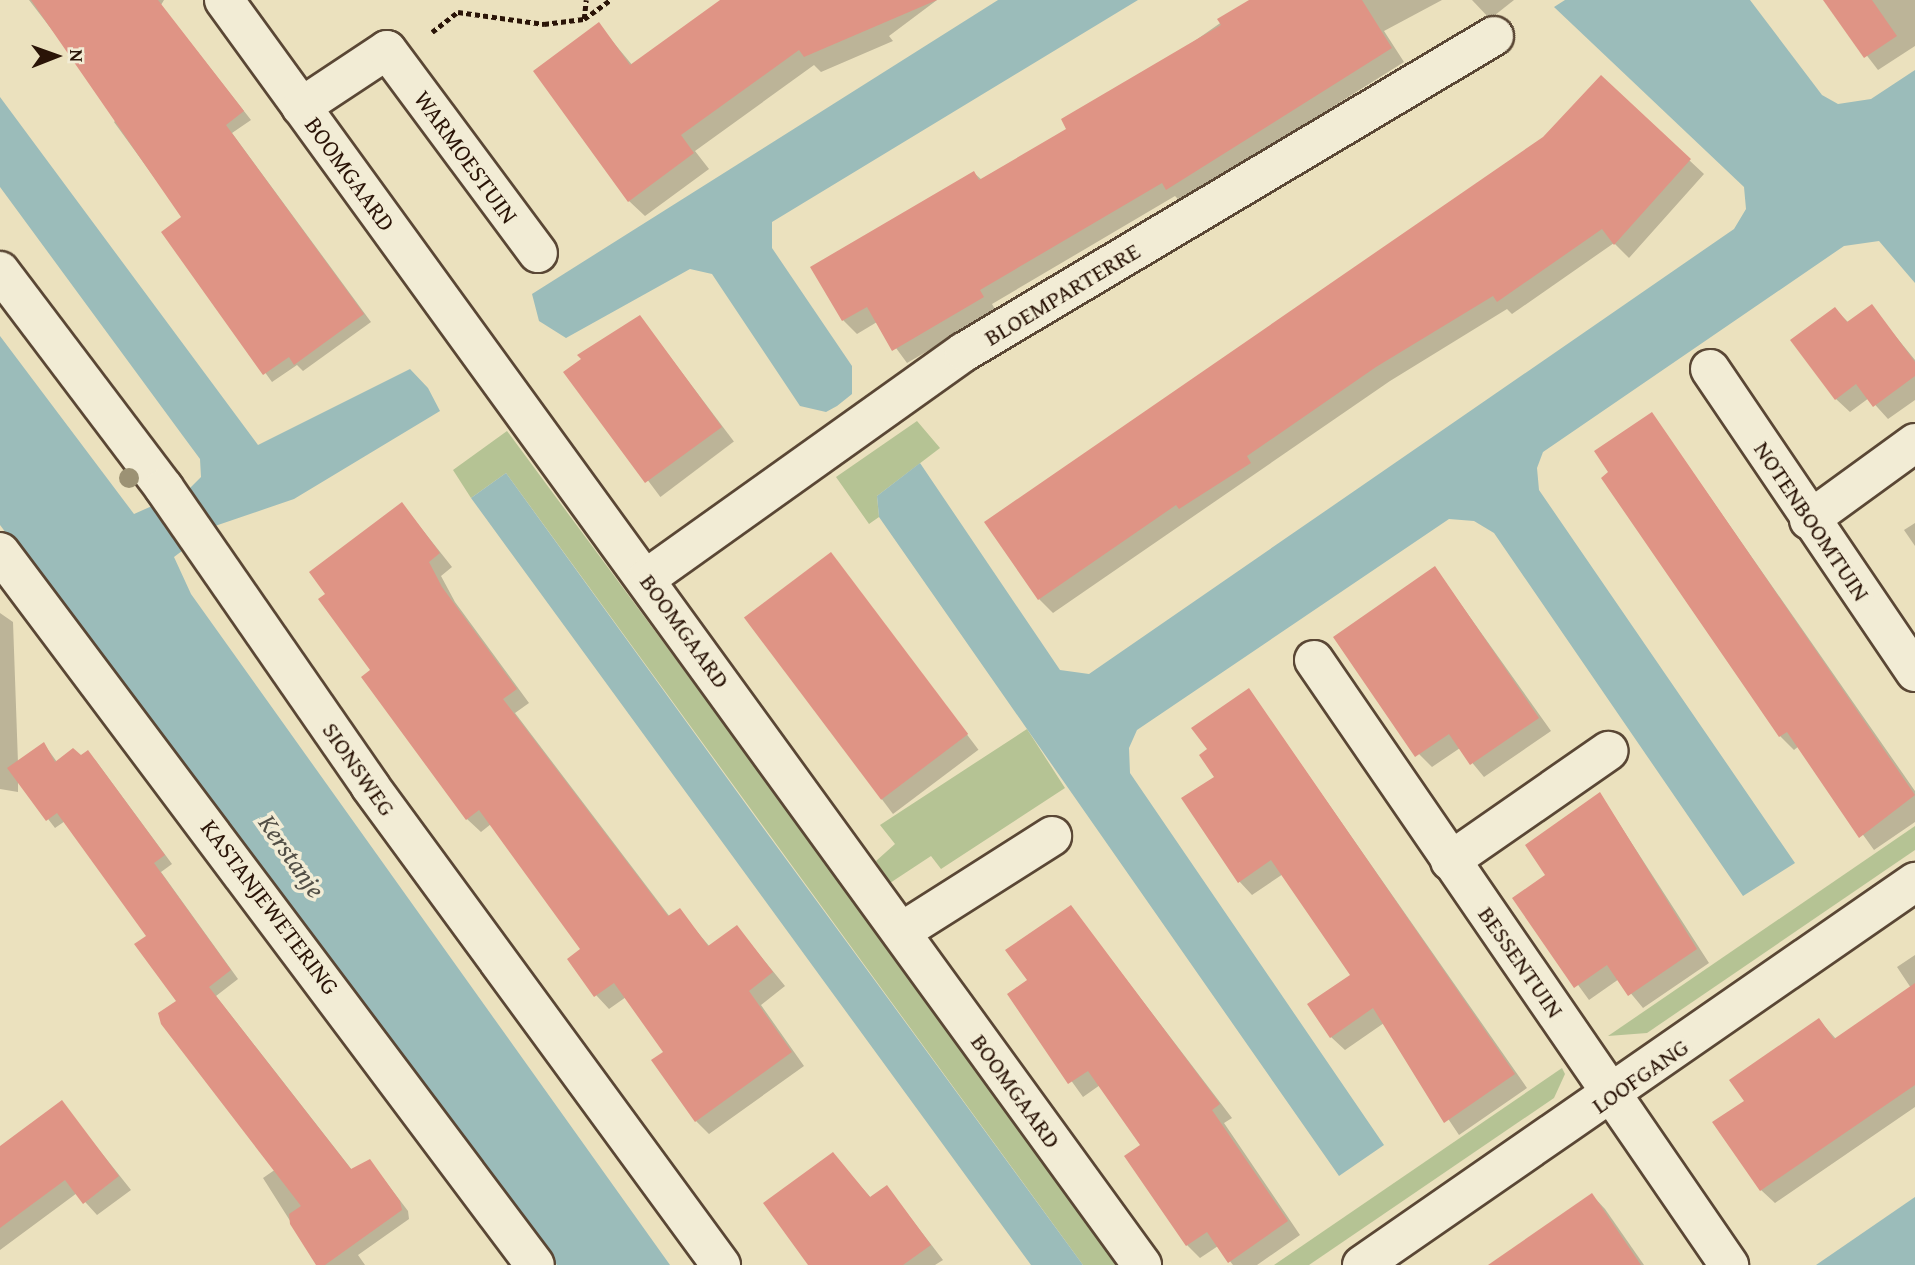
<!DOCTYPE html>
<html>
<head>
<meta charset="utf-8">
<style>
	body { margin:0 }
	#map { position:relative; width:1915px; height:1265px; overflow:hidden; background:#ebe1be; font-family:"Gentium Book Plus",serif }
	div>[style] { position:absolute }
	.green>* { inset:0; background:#b5c394 }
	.water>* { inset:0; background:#9bbcba }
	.shadow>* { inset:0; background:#0003; transform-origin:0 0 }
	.building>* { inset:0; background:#df9485; transform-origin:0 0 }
	.path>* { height:4.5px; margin-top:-2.25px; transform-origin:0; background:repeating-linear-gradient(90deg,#2a1407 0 5px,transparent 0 8.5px) }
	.roads { filter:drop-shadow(2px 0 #5a4735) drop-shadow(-2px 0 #5a4735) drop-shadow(0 2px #5a4735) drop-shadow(0 -2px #5a4735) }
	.minor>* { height:38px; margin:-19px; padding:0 19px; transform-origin:19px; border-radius:19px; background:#f2ecd5 }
	.trees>* { width:20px; height:20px; margin:-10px; border-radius:50%; background:#9c9274 }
	span { translate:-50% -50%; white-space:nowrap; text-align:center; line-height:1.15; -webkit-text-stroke:7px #f2ecd5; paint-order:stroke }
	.street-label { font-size:24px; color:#2a1407 }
	.water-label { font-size:26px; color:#524f46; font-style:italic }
	.north { position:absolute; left:21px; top:21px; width:70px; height:70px; -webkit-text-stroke:5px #f2ecd5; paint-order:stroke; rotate:89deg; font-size:19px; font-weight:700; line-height:28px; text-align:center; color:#2a1407 }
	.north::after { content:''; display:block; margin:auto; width:24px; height:32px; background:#2a1407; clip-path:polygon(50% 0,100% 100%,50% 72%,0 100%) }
</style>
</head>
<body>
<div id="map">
	<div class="green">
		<i style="clip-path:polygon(917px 421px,940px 448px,877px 496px,879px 517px,869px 524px,836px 477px)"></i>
		<i style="clip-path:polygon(507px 431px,757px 769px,1118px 1265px,1083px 1265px,506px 473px,471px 498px,453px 470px)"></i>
		<i style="clip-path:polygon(1027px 729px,1065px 788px,941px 869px,931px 856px,890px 883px,876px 861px,895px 844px,880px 825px)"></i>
		<i style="clip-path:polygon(1915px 826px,1915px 850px,1647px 1033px,1608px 1036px)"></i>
		<i style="clip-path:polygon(1562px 1068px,1565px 1074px,1554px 1098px,1309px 1265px,1274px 1265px)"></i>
	</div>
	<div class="water">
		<i style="clip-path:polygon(998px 0,1138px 0,772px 222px,772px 248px,852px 366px,852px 394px,837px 406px,826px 412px,800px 406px,712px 274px,690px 269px,566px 338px,539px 321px,532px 294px)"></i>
		<i style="clip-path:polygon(1565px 0,1750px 0,1822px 95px,1838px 104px,1871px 99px,1915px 70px,1915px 283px,1879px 241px,1844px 246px,1543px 452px,1537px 468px,1539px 490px,1795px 863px,1743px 896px,1494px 533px,1474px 521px,1449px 519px,1137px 730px,1129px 748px,1130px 773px,1384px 1145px,1339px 1176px,879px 517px,877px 496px,920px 463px,1060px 670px,1089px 674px,1734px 229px,1746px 209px,1744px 187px,1554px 7px)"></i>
		<i style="clip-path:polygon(0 97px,258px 445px,410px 369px,428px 388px,440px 411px,294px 499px,215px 526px,174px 557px,191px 594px,670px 1265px,557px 1265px,0 525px,0 336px,134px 514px,188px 490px,201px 477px,200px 459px,183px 436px,0 187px)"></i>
		<i style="clip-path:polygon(506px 473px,756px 818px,1083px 1265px,1031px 1265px,471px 498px)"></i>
		<i style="clip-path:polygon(1915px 1197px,1915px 1265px,1816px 1265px)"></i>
	</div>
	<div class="shadow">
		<i style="clip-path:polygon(29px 0,164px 0,161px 5px,251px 120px,232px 133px,371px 322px,303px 371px,297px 365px,272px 382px,163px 232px,183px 217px,114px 122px,119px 117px)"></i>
		<i style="clip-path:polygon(723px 0,937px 0,889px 36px,893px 41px,821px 72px,814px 65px,695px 151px,709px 169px,645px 216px,629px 201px,599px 25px,633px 66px)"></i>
		<i style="clip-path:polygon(1253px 0,1442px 0,1384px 31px,1404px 62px,1181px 202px,1175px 196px,992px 304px,996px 311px,907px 363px,877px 322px,857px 334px,843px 320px,813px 268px,974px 173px,982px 180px,1068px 130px)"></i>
		<i style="clip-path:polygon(1472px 0,1514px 0,1490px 19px)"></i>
		<i style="clip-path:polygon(1824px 0,1915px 0,1915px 46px,1878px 70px)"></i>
		<i style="clip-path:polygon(1601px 78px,1704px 174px,1629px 258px,1614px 243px,1512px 314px,1507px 309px,1390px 381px,1053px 613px,1039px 599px,1544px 139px)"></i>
		<i style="clip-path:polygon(1871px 306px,1915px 360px,1915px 400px,1888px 419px,1869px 398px,1850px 412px,1836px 399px,1835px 309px,1849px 323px)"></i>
		<i style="left:640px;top:317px;width:156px;height:92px;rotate:53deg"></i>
		<i style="clip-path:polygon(1652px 414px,1915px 791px,1915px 822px,1874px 850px,1799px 746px,1794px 750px,1780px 736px,1611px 473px)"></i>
		<i style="clip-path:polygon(402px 504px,452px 567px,441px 576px,455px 602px,529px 703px,515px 713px,670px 917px,679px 910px,710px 947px,737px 927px,785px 986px,761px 1005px,804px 1066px,709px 1134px,696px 1121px,665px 1052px,626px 997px,609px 1009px,596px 995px,582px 949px,491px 824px,481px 832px,467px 819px,327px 594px)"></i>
		<i style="clip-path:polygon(1915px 523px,1915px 546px,1904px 530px)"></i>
		<i style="left:831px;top:554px;width:245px;height:107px;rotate:53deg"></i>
		<i style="clip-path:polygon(1435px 568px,1551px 731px,1484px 777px,1460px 748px,1432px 767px,1419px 754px)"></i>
		<i style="clip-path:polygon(0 613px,13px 622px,18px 763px,44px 744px,57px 762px,88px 753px,96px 761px,172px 864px,161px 872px,238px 979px,216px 996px,352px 1170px,370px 1161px,408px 1211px,409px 1219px,358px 1255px,365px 1265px,318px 1265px,263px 1178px,276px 1169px,148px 936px,65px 821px,55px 828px,18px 780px,18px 792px,0 789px)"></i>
		<i style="clip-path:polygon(1249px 690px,1527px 1088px,1459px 1135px,1384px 1023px,1345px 1050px,1331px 1037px,1352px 975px,1283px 874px,1252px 895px,1239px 881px,1209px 749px)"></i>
		<i style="clip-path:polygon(1600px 794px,1709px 963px,1643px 1008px,1619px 979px,1589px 1000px,1515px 898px,1547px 875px)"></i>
		<i style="clip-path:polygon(1071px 907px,1232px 1118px,1224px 1123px,1300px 1235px,1257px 1265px,1233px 1265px,1218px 1246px,1200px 1258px,1187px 1245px,1143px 1146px,1100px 1085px,1083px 1097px,1009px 994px,1029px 981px)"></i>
		<i style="clip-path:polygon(1915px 955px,1915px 1107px,1775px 1203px,1761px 1190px,1747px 1101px,1819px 1020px,1836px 1039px,1911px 988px,1897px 967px)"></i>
		<i style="clip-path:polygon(62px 1103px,131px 1190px,97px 1215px,77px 1193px,0 1250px,0 1149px)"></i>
		<i style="clip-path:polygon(832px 1154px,872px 1199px,887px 1187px,943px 1260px,935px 1265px,814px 1265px)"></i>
		<i style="clip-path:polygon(1592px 1195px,1605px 1209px,1644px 1265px,1546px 1265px)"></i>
	</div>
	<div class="building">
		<i style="clip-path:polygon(31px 0,158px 0,244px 111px,226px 125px,364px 314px,294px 365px,289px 357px,263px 375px,161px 232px,181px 217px)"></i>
		<i style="clip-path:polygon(720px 0,937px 0,804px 57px,799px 50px,681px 135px,694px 153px,628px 202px,533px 71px,599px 22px,630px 65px)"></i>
		<i style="clip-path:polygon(1249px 0,1362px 0,1392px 48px,1166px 190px,1162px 183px,980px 290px,984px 297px,892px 351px,867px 307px,842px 321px,810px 267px,974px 171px,979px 180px,1066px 129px,1061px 119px,1221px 25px,1217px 19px)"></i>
		<i style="clip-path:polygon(1823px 0,1872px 0,1897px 36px,1864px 58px)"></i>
		<i style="clip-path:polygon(1601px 75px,1691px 159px,1614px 245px,1602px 229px,1497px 302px,1493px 296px,1376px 367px,1247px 456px,1251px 463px,1179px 509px,1176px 505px,1038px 600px,984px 522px,1543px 137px)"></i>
		<i style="clip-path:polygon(1872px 304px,1915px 362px,1915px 376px,1873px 407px,1856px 384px,1835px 400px,1790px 340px,1835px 307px,1847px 322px)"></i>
		<i style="clip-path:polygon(640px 315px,722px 427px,645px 483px,563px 372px,581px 359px,577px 355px)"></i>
		<i style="clip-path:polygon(1652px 412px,1915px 795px,1859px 838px,1787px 732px,1779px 737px,1601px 478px,1608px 472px,1594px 451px)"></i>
		<i style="clip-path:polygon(402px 502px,440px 553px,429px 562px,442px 587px,517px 689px,503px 699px,668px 916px,680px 908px,708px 946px,737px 925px,773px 972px,749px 991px,792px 1052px,695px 1122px,651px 1060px,663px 1052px,614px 983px,594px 997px,567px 959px,580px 949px,479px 810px,466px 820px,361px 677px,370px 670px,318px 599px,325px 594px,309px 572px)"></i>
		<i style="left:831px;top:552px;width:228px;height:109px;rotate:53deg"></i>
		<i style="clip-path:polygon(1435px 566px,1539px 718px,1470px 765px,1449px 734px,1415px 757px,1333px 637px)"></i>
		<i style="clip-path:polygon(1249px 688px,1515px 1074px,1444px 1123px,1373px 1008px,1330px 1038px,1307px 1004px,1350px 975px,1271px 860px,1238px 883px,1181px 798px,1214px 777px,1199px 755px,1207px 749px,1191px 728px)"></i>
		<i style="clip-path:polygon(44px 742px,55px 762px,73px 748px,81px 755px,88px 750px,165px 855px,154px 863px,231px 970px,209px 987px,351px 1169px,370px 1159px,400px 1201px,402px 1210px,325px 1265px,316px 1265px,290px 1224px,289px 1214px,301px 1206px,161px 1024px,158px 1013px,176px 1001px,134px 944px,146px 936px,57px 813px,46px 821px,7px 768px)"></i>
		<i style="clip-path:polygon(1600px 792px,1697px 949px,1628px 996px,1607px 965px,1574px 988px,1512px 898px,1545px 875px,1525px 845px)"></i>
		<i style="clip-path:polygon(1071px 905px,1220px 1104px,1212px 1110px,1288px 1221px,1228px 1263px,1207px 1232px,1186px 1246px,1124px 1156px,1140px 1145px,1088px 1071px,1068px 1084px,1007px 994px,1027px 980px,1005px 950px)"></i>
		<i style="clip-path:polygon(1915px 983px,1915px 1085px,1760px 1191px,1712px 1122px,1744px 1101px,1729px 1080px,1819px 1018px,1834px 1039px)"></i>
		<i style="clip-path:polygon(62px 1100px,119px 1176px,83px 1204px,65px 1180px,0 1228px,0 1146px)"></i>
		<i style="clip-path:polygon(833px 1152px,870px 1197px,887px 1185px,931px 1245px,903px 1265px,808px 1265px,763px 1203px)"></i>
		<i style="clip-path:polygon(1592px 1193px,1641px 1265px,1488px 1265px)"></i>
	</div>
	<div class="path">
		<i style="left:584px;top:19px;width:19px;rotate:-84deg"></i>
		<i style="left:432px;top:32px;width:33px;rotate:-38deg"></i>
		<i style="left:458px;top:12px;width:87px;rotate:7.9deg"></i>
		<i style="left:544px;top:24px;width:40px;rotate:-7.1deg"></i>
		<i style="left:584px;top:19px;width:32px;rotate:-36deg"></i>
	</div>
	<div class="roads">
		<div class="minor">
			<i style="left:224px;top:0;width:1563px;rotate:54.03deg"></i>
			<i style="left:301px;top:107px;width:103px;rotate:-33.5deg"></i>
			<i style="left:387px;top:50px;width:253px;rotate:53.4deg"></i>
			<i style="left:0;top:271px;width:272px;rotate:52.9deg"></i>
			<i style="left:164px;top:488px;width:362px;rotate:55.3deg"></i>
			<i style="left:370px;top:786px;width:594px;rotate:53.77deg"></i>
			<i style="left:1710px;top:369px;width:366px;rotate:55.9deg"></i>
			<i style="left:1809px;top:520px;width:131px;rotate:-36deg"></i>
			<i style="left:0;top:552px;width:891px;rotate:53.12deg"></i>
			<i style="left:647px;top:578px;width:389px;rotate:-35.5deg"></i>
			<i style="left:964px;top:352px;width:617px;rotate:-30.8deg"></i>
			<i style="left:1314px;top:660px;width:734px;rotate:55.55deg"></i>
			<i style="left:1450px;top:861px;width:193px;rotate:-34.8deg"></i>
			<i style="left:901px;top:932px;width:179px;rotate:-32.4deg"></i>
			<i style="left:1362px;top:1265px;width:673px;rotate:-34.71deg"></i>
		</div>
	</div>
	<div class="trees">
		<i style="left:129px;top:478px"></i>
	</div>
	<div class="street-label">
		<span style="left:466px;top:157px;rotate:54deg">WARMOESTUIN</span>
		<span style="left:350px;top:174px;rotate:54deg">BOOMGAARD</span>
		<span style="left:1062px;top:294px;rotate:-31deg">BLOEMPARTERRE</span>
		<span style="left:1812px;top:521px;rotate:56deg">NOTENBOOMTUIN</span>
		<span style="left:685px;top:631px;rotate:54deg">BOOMGAARD</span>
		<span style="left:359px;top:769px;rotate:55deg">SIONSWEG</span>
		<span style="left:270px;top:907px;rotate:53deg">KASTANJEWETERING</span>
		<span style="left:1521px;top:962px;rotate:55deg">BESSENTUIN</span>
		<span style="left:1640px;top:1076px;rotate:-35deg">LOOFGANG</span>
		<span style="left:1016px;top:1091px;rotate:54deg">BOOMGAARD</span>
	</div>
	<div class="water-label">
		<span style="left:292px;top:856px;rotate:55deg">Kerstanje</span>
	</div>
	<div class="north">N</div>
</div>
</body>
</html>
